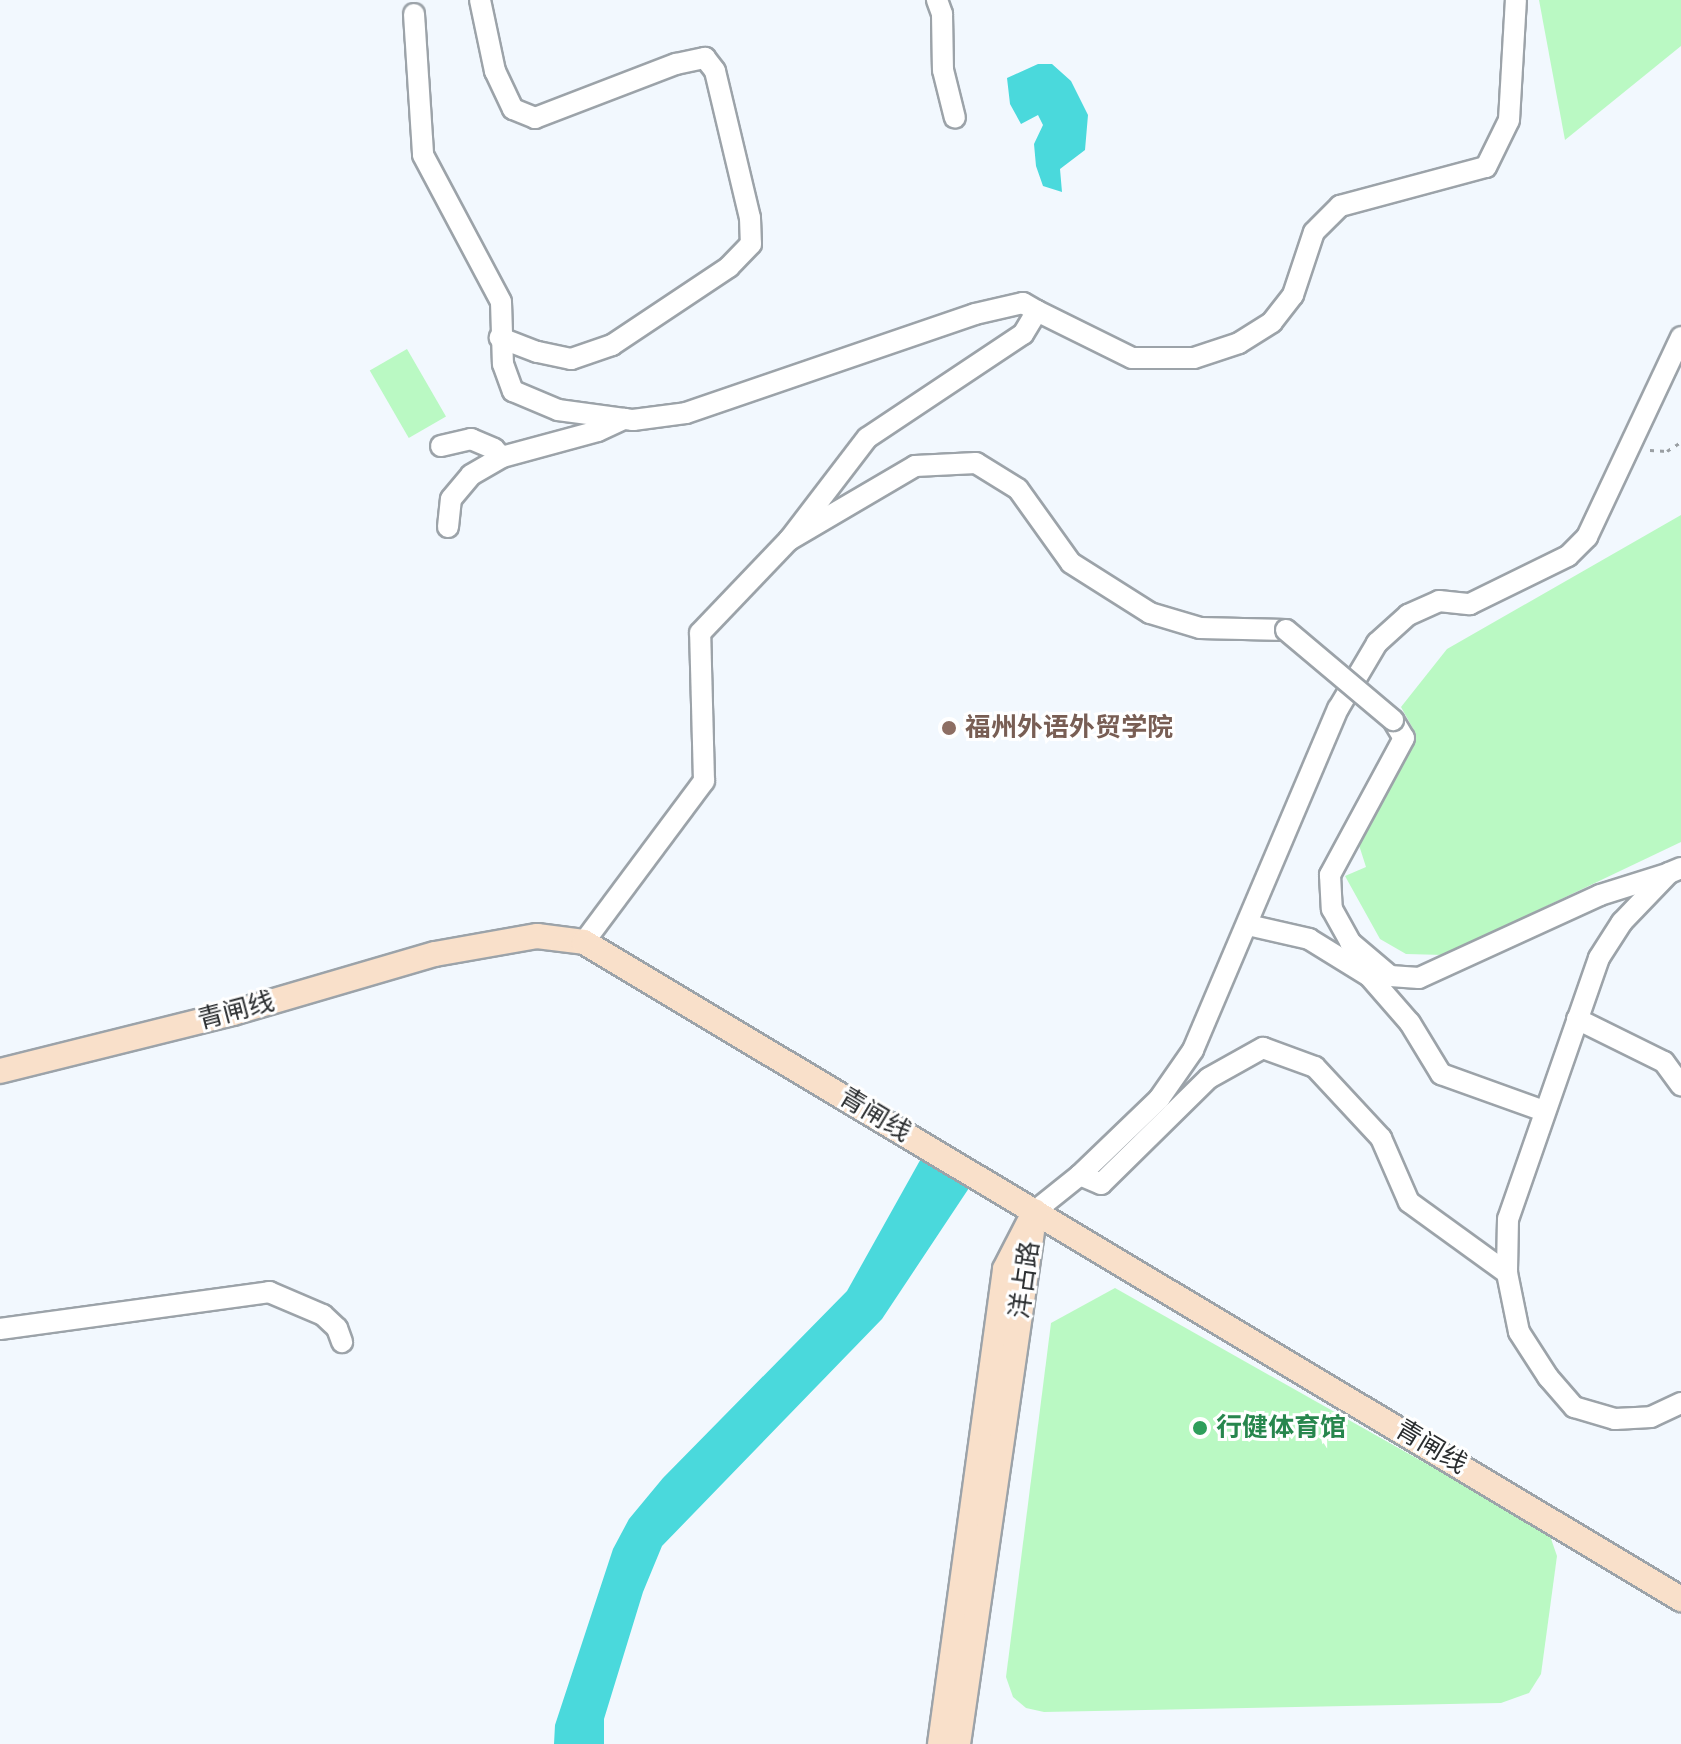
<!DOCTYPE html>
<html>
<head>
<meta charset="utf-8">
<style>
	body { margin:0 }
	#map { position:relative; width:1681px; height:1744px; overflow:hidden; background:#f2f8fe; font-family:Raleway,"Noto Sans SC",sans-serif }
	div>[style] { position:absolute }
	.green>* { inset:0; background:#baf9c3; transform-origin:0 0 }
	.water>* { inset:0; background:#4ad9dc }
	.path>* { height:3px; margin-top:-1.5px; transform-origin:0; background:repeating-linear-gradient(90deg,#9a9fa3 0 4px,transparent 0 10px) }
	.roads { filter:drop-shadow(2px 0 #9ca3a9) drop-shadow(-2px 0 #9ca3a9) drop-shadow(0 2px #9ca3a9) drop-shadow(0 -2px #9ca3a9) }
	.minor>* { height:20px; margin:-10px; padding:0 10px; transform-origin:10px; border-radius:10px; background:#fff }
	.major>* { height:24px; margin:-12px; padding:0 12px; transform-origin:12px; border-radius:12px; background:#f9e0ca }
	.bridges { filter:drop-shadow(2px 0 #9ca3a9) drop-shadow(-2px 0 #9ca3a9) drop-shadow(0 2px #9ca3a9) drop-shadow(0 -2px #9ca3a9) }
	.minor-bridge>* { height:20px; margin:-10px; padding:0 10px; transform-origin:10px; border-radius:10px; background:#fff }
	.dots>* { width:22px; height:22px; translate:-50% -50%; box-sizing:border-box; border:4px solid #fff; border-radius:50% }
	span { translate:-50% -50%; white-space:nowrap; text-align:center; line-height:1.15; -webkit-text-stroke:6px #fff; paint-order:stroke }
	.education-label { font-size:26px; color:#785e54; font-weight:700 }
	.left { translate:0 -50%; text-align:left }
	.street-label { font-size:26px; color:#2a2d2f }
	.leisure-label { font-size:26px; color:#27864d; font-weight:700 }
</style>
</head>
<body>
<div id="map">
	<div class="green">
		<i style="clip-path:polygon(1539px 0,1681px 0,1681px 46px,1565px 140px)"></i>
		<i style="left:407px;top:349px;width:78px;height:43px;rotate:60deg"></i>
		<i style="clip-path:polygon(1681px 515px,1681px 842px,1444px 955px,1406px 954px,1380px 939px,1345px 876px,1366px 867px,1358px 842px,1416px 734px,1401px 707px,1447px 649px)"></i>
		<i style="clip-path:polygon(1115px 1288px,1549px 1533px,1557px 1556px,1541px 1674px,1529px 1693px,1501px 1703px,1044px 1712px,1026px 1708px,1013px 1697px,1006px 1677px,1051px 1323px)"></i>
	</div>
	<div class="water">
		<i style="clip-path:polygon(1038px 64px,1052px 64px,1071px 81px,1088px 115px,1085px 150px,1060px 169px,1062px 192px,1043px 186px,1036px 166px,1034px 144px,1043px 125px,1038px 115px,1021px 124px,1010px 104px,1007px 78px)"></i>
		<i style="clip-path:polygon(923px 1155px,971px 1185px,882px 1319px,662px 1546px,643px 1592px,604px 1719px,604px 1744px,554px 1744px,555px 1725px,613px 1549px,629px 1519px,663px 1478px,847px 1291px)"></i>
	</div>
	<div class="path">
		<i style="left:1650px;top:450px;width:17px;rotate:3deg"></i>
		<i style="left:1667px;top:451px;width:17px;rotate:-33deg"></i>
	</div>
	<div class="roads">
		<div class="minor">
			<i style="left:480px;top:0;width:73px;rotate:78.1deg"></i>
			<i style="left:495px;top:71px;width:42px;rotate:64.7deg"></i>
			<i style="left:513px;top:109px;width:24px;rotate:22deg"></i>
			<i style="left:535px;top:118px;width:151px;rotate:-21deg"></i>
			<i style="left:676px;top:64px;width:30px;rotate:-12deg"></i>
			<i style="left:705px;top:58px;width:16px;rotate:52deg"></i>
			<i style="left:715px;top:71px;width:151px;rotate:76.6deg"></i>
			<i style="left:750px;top:218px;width:26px;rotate:88deg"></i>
			<i style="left:751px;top:244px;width:32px;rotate:134deg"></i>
			<i style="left:729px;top:267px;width:141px;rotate:146.3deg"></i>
			<i style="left:612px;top:345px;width:43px;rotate:161.1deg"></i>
			<i style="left:571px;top:359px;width:35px;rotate:-168deg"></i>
			<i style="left:537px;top:352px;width:40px;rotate:-159deg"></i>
			<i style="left:937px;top:0;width:15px;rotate:70deg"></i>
			<i style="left:942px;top:14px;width:56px;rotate:89deg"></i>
			<i style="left:943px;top:70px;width:49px;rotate:76deg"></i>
			<i style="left:414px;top:14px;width:141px;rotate:86.3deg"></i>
			<i style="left:423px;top:155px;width:166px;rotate:62deg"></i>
			<i style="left:501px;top:302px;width:62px;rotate:88.2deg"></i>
			<i style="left:503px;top:364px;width:29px;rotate:70deg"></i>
			<i style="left:513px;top:391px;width:49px;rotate:22.9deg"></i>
			<i style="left:558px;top:410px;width:76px;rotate:7.6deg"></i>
			<i style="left:633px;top:420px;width:53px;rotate:-7.5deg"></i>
			<i style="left:686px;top:413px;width:305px;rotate:-18.9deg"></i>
			<i style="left:975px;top:314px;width:49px;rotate:-12.9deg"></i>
			<i style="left:1023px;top:303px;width:16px;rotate:30deg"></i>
			<i style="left:1037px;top:311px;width:27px;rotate:121deg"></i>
			<i style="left:1023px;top:334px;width:187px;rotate:146.3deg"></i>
			<i style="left:867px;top:438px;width:128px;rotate:127.4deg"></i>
			<i style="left:1037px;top:311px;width:106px;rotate:26.3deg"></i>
			<i style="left:1132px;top:358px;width:62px"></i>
			<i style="left:1194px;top:358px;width:47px;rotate:-18.4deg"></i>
			<i style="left:1239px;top:343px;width:39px;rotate:-32deg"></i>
			<i style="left:1272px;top:322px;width:34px;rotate:-52deg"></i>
			<i style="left:1293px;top:295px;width:66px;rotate:-71.6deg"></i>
			<i style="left:1314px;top:232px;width:37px;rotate:-45deg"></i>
			<i style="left:1340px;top:206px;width:151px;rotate:-15deg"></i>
			<i style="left:1486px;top:167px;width:52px;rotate:-63.9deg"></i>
			<i style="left:1509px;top:120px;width:120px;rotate:-86.7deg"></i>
			<i style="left:441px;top:446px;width:31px;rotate:-13deg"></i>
			<i style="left:471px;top:439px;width:25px;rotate:23deg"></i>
			<i style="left:494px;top:449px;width:11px;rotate:45deg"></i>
			<i style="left:448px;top:527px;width:28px;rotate:-84deg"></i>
			<i style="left:451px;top:499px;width:31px;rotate:-50deg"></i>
			<i style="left:471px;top:475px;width:36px;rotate:-30deg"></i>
			<i style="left:502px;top:457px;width:99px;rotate:-15.2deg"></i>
			<i style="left:598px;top:431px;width:29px;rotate:-25deg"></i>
			<i style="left:1393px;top:720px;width:21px;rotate:59deg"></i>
			<i style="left:1404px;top:738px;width:156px;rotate:118.4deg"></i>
			<i style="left:1330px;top:875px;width:34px;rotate:87deg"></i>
			<i style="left:1332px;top:909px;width:38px;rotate:61deg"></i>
			<i style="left:1350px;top:942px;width:52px;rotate:40.4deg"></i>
			<i style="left:1390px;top:976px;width:29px;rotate:4deg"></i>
			<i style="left:1419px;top:978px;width:199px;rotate:-24.6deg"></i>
			<i style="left:1600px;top:895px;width:70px;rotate:-17.4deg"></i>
			<i style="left:1681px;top:868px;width:13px;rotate:157deg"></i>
			<i style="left:1669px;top:873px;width:68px;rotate:133.8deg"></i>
			<i style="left:1622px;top:922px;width:43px;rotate:122.6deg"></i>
			<i style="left:1599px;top:958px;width:276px;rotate:109.2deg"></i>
			<i style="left:1508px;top:1219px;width:54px;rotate:91.1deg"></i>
			<i style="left:1507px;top:1273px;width:60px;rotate:78.5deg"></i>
			<i style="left:1519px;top:1332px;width:54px;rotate:57.2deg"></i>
			<i style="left:1548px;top:1377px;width:40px;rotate:49deg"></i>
			<i style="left:1574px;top:1407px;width:43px;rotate:16.3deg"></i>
			<i style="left:1615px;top:1419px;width:36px;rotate:-3deg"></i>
			<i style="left:1651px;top:1417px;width:33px;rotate:-25deg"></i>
			<i style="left:1248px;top:925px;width:63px;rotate:12.9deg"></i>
			<i style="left:1309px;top:939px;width:70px;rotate:31.7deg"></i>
			<i style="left:1369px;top:976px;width:62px;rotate:48.9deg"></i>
			<i style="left:1410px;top:1023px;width:60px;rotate:58.7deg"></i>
			<i style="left:1441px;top:1074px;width:109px;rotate:19.8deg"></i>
			<i style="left:584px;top:942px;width:201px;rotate:-53.3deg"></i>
			<i style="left:704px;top:781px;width:148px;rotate:-91.5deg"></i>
			<i style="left:700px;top:633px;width:129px;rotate:-46.3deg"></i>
			<i style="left:789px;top:540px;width:146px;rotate:-30.4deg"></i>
			<i style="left:915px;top:466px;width:61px;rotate:-2.8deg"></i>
			<i style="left:976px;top:463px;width:49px;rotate:31.8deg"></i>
			<i style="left:1018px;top:489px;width:91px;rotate:54.4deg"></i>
			<i style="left:1071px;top:563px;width:93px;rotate:32.3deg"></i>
			<i style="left:1150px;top:613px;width:52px;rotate:16.7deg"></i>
			<i style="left:1200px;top:628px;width:86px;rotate:1.3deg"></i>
			<i style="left:1577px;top:1019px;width:97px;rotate:26.3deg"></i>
			<i style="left:1664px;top:1062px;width:29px;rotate:54deg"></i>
			<i style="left:1080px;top:1175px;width:23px;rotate:23deg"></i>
			<i style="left:1101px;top:1184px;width:151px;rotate:-44.5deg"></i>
			<i style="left:1209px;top:1078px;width:62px;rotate:-29.1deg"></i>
			<i style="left:1263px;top:1048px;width:55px;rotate:20.1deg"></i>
			<i style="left:1315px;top:1067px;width:97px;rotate:47.1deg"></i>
			<i style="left:1381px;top:1138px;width:70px;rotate:66.4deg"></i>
			<i style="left:1409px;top:1202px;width:121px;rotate:35.9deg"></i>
			<i style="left:1035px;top:1211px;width:58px;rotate:-38.7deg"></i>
			<i style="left:1080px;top:1175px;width:110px;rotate:-43.9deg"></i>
			<i style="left:1159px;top:1099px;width:60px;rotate:-55.2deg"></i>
			<i style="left:1193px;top:1050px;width:371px;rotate:-67deg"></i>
			<i style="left:1338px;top:709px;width:77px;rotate:-59.4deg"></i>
			<i style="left:1377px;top:643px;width:42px;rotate:-42.1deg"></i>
			<i style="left:1408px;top:615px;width:34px;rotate:-24deg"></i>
			<i style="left:1439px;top:601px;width:31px;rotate:6deg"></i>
			<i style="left:1470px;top:604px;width:109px;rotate:-26.1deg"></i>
			<i style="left:1568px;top:556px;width:27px;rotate:-45deg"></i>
			<i style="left:1587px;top:537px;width:221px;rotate:-64.8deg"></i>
			<i style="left:0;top:1329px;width:272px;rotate:-7.8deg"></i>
			<i style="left:269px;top:1292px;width:59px;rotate:23.1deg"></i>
			<i style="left:323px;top:1315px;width:19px;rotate:43deg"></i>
			<i style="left:337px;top:1328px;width:15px;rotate:70deg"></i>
		</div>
		<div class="major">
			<i style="left:0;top:1071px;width:240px;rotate:-14deg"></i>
			<i style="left:233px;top:1013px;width:210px;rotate:-16.3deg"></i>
			<i style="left:435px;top:954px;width:104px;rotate:-10deg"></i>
			<i style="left:537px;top:936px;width:47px;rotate:7.3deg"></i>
			<i style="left:584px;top:942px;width:1279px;rotate:30.92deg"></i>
			<i style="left:940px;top:1744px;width:479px;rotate:-82.2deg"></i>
			<i style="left:1005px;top:1269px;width:65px;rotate:-62.7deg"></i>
			<i style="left:958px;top:1744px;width:517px;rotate:-81.78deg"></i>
		</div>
	</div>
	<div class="bridges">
		<div class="minor-bridge">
			<i style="left:1286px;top:630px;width:140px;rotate:40.1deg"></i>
		</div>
	</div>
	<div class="dots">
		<i style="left:949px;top:728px;background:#8d6e63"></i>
		<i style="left:1200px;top:1428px;background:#2e9e5b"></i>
	</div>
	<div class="education-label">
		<span class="left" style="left:965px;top:728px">福州外语外贸学院</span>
	</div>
	<div class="street-label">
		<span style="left:236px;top:1011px;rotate:-15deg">青闸线</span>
		<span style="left:875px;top:1115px;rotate:31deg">青闸线</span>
		<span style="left:1025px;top:1280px;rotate:-82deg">洋占路</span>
		<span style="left:1431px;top:1447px;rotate:31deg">青闸线</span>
	</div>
	<div class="leisure-label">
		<span class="left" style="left:1216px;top:1428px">行健体育馆</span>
	</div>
</div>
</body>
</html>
